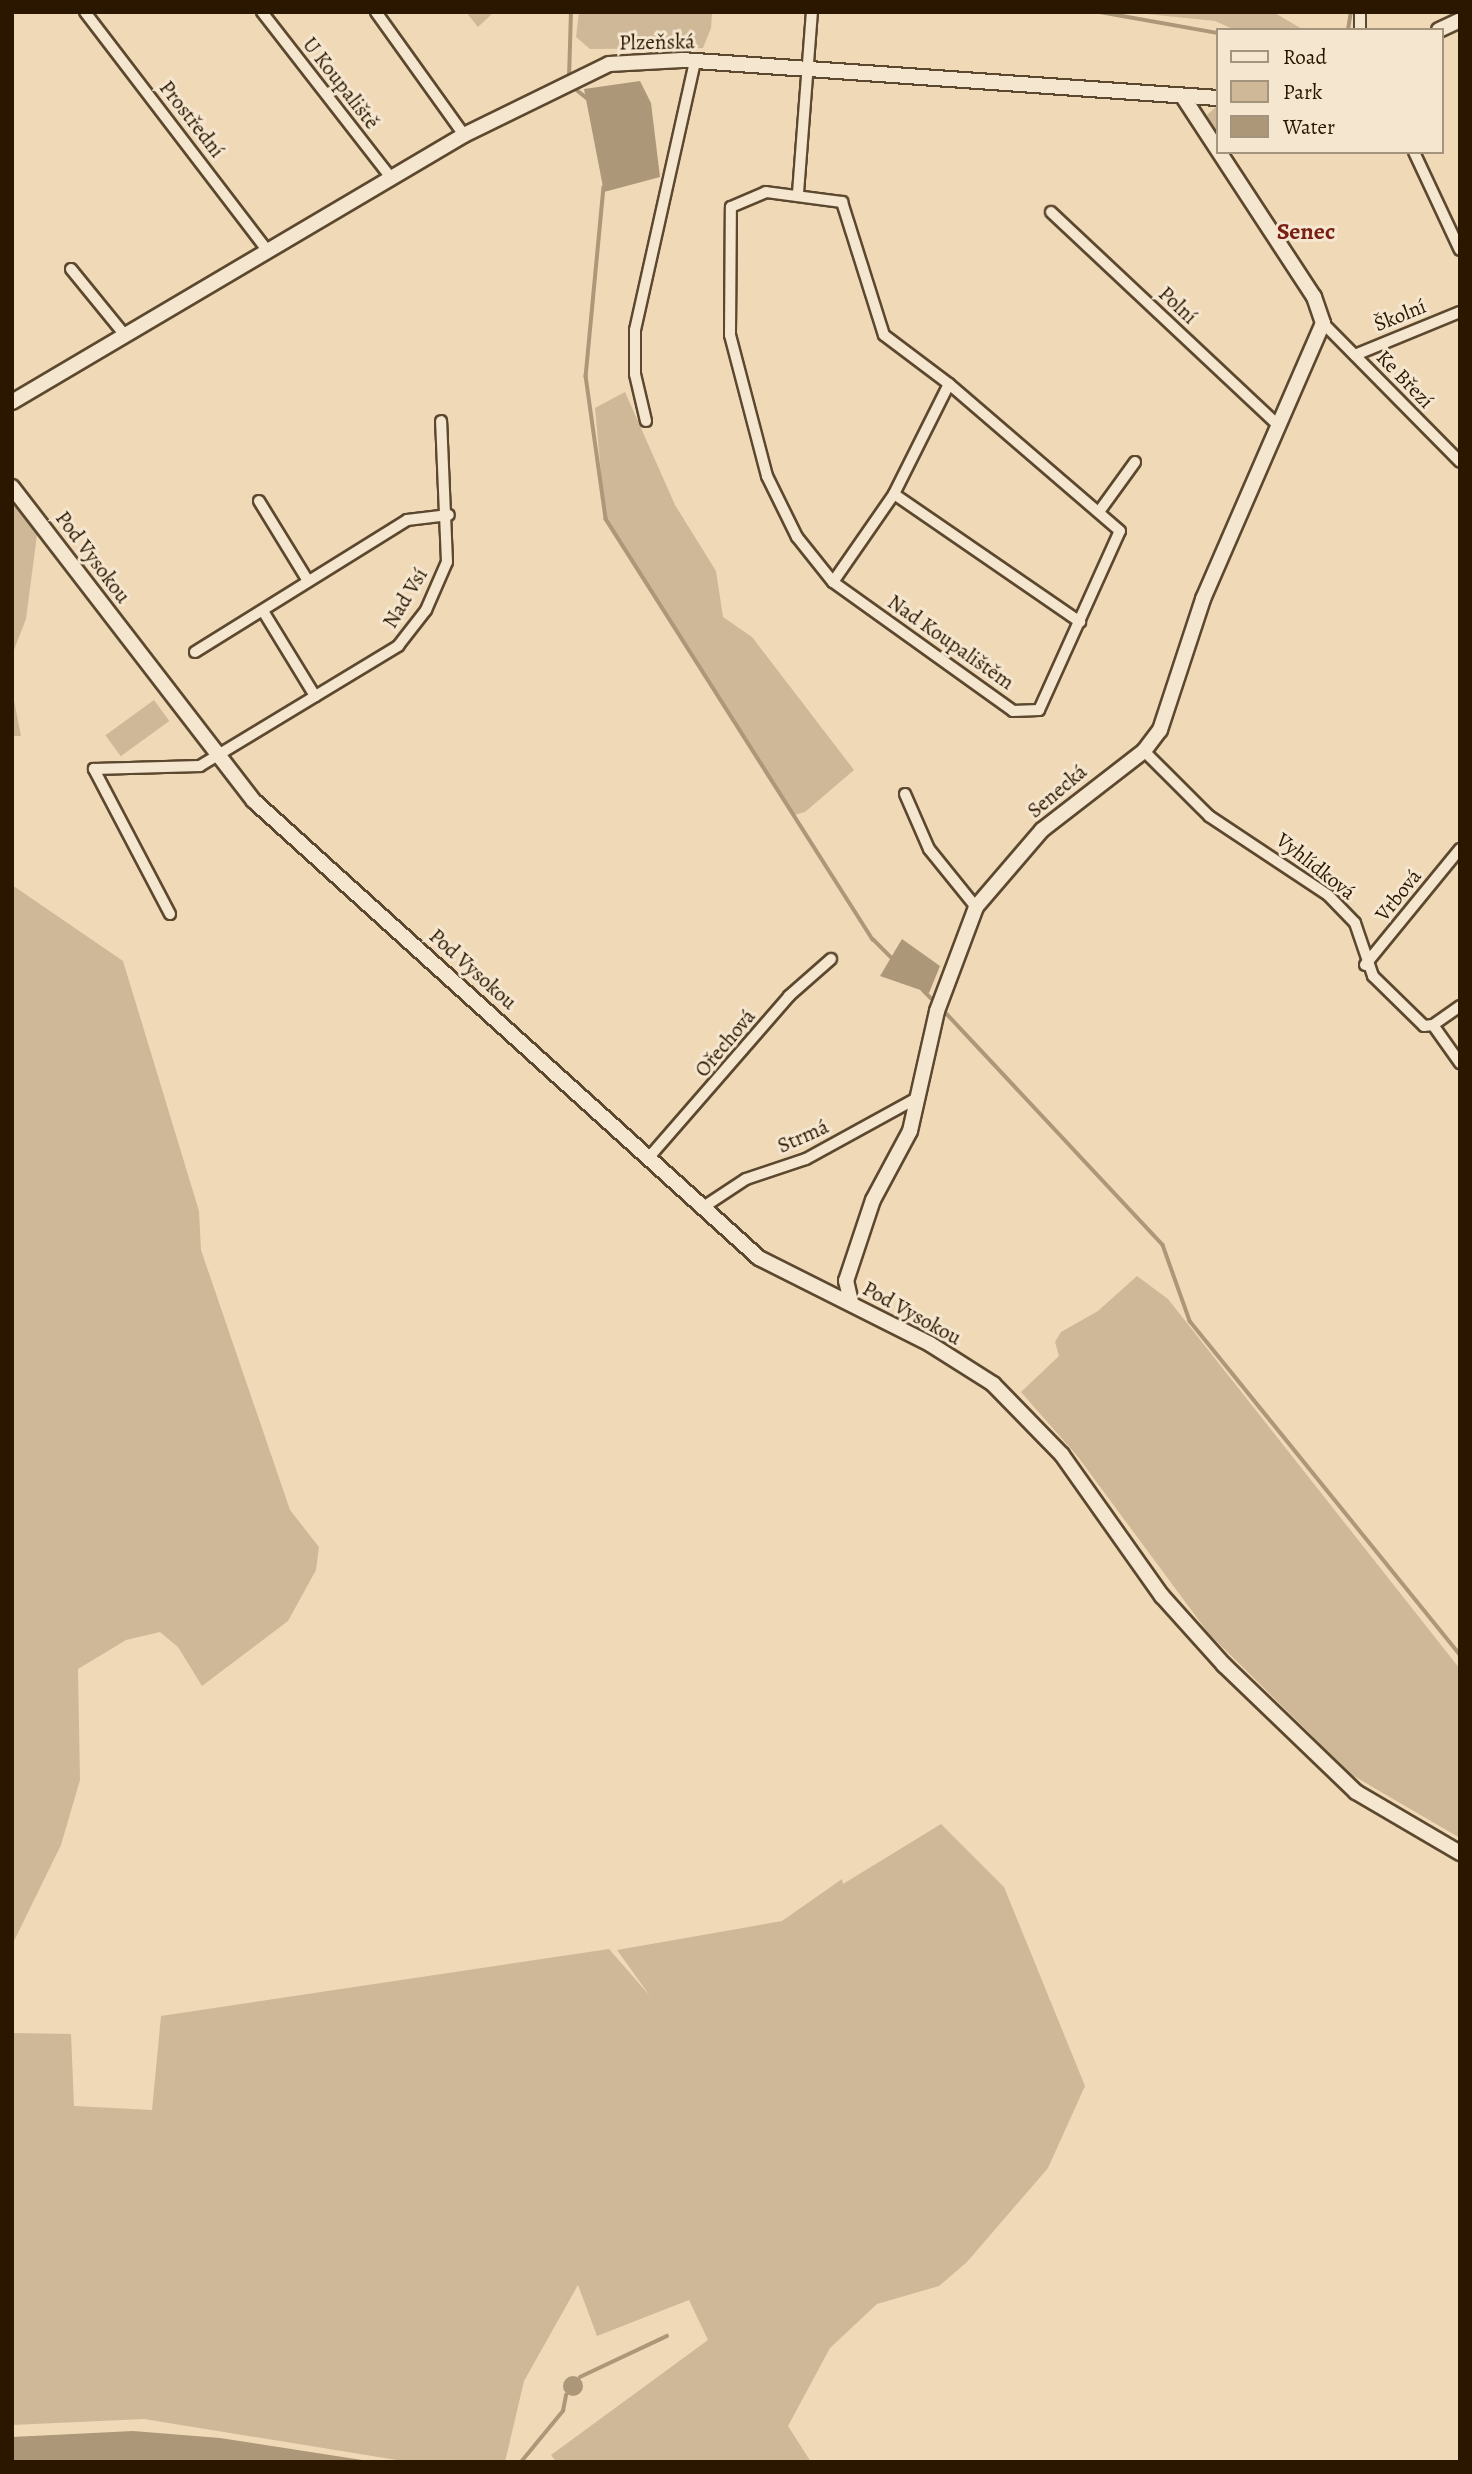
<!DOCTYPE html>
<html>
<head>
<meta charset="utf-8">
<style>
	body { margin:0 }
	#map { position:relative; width:1472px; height:2474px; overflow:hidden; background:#f0d9b7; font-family:Alegreya,serif }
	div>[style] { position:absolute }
	.green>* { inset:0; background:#cfb898; transform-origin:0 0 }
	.water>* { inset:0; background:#ad9779 }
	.round { border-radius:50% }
	.stream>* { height:3.5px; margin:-1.75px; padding:0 1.75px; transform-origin:1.75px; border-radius:1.75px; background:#ad9779 }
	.roads { filter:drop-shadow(2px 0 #5c482e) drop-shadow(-2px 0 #5c482e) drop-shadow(0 2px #5c482e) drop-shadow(0 -2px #5c482e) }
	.street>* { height:10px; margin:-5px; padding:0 5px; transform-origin:5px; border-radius:5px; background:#f5e6d0 }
	.secondary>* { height:14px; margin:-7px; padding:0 7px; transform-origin:7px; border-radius:7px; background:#f5e6d0 }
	span { translate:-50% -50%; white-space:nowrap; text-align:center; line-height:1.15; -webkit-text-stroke:6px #f5e6d0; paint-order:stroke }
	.street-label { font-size:21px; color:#2b1700 }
	.quarter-label { font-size:24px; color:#7a1f14; font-weight:700 }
	.frame { position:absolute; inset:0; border:14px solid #2b1700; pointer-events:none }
	.legend { position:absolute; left:1216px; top:28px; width:228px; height:126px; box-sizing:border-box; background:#f5e6d0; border:2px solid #a4937d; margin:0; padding:9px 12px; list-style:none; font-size:21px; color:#2b1700 }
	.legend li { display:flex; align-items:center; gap:14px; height:35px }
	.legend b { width:35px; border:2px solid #a4937d }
</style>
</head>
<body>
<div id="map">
	<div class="green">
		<i style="clip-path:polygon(466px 12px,494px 12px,478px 27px)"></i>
		<i style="clip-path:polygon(579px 12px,712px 12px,711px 28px,703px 48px,590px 49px,576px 37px)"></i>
		<i style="clip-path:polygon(1127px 12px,1273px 12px,1304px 30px,1235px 30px,1215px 21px)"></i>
		<i style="clip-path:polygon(1218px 105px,1218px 138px,1207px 115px)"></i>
		<i style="clip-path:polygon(625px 392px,675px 505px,716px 571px,723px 617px,752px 637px,854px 770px,805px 812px,794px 815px,605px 517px,595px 408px)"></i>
		<i style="clip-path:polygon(12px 501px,37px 535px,26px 619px,12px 655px)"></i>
		<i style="clip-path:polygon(12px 690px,21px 736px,12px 736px)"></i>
		<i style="left:154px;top:700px;width:26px;height:60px;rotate:54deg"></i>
		<i style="clip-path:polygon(12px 885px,123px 961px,199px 1211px,201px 1250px,290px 1510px,319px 1547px,316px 1570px,288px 1621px,202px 1686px,178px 1647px,160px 1632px,126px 1640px,78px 1669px,80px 1780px,61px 1845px,12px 1945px)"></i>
		<i style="clip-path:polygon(1137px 1276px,1168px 1299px,1460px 1669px,1460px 1838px,1352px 1775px,1209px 1634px,1078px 1457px,1021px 1392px,1059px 1356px,1055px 1342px,1061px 1332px,1098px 1311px)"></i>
		<i style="clip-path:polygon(941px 1824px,1004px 1887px,1085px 2086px,1048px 2168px,967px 2262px,939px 2286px,877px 2304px,830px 2348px,788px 2426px,811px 2462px,556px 2462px,551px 2455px,708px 2340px,689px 2300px,597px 2336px,578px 2285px,524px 2381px,505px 2462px,409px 2462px,144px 2419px,12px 2425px,12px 2033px,71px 2034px,74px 2106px,152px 2110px,161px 2016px,609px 1949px,650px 1996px,617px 1950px,782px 1921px,842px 1879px,843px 1884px)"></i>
	</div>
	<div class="water">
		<i style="clip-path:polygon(640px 81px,651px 103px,660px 177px,604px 192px,584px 89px)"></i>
		<i style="clip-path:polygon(902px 939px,940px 966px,929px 993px,880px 976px)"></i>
		<i class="round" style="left:563px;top:2376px;width:20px;height:20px"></i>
		<i style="clip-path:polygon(133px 2431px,220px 2438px,375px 2462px,12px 2462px,12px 2437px)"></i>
	</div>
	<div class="stream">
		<i style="left:1100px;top:12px;width:120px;rotate:10.1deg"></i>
		<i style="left:1348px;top:30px;width:18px;rotate:-81deg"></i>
		<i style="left:569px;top:79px;width:67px;rotate:-88.3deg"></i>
		<i style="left:572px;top:86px;width:21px;rotate:39deg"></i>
		<i style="left:604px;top:187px;width:190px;rotate:95.4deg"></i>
		<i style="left:586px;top:376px;width:144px;rotate:82deg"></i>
		<i style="left:606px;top:519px;width:498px;rotate:57.6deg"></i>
		<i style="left:873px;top:939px;width:28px;rotate:45deg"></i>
		<i style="left:923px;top:990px;width:11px;rotate:45deg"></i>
		<i style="left:947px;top:1014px;width:316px;rotate:46.9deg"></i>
		<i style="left:1163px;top:1245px;width:81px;rotate:70.4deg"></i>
		<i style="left:1190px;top:1321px;width:429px;rotate:51deg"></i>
		<i style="left:580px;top:2377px;width:96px;rotate:-25.2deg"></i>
		<i style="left:521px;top:2462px;width:66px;rotate:-50.5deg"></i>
		<i style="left:563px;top:2411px;width:16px;rotate:-79deg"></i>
	</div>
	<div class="roads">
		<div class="street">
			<i style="left:85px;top:12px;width:300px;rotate:52.6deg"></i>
			<i style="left:262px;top:12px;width:210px;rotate:52.1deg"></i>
			<i style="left:376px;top:12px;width:151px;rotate:54.4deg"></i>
			<i style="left:1360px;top:30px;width:18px;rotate:-90deg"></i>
			<i style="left:1414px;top:152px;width:108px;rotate:64.9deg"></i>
			<i style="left:766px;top:192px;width:77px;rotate:7.5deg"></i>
			<i style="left:842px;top:202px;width:139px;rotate:72.5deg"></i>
			<i style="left:884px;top:335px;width:81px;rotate:37deg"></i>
			<i style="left:949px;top:384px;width:123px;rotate:116.6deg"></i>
			<i style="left:894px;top:494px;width:107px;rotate:124.7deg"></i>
			<i style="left:833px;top:582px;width:58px;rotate:-128.7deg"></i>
			<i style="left:797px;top:537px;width:68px;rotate:-116.2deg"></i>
			<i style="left:767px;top:476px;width:146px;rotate:-104.7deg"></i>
			<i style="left:730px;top:335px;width:128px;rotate:-89.6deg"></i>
			<i style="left:731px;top:207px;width:38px;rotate:-23deg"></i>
			<i style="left:798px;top:193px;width:182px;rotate:-85.6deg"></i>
			<i style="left:1051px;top:212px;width:313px;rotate:43.2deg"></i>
			<i style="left:71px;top:269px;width:84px;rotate:50.8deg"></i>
			<i style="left:1323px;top:323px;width:195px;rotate:45.4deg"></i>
			<i style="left:1355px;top:355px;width:113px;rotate:-22.3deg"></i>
			<i style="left:646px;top:421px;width:48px;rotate:-103.2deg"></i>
			<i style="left:635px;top:374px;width:44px;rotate:-90deg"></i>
			<i style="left:635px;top:330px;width:275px;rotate:-77.4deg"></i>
			<i style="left:894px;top:494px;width:226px;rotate:34.5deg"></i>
			<i style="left:259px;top:501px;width:94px;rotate:58.5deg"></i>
			<i style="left:1101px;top:509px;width:58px;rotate:-54.1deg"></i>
			<i style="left:833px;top:582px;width:221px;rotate:35.6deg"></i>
			<i style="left:1013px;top:711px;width:26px;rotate:-2deg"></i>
			<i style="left:1039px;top:710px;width:196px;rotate:-65.7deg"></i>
			<i style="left:1120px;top:531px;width:225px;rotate:-139.3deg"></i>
			<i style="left:263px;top:611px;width:100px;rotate:58.5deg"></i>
			<i style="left:195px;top:652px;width:250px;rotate:-31.9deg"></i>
			<i style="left:407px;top:520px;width:42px;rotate:-6.8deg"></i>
			<i style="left:1144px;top:751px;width:92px;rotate:45deg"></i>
			<i style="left:1209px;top:816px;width:143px;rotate:33.6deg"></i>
			<i style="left:1328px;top:895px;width:39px;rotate:46deg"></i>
			<i style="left:1355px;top:923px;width:56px;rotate:71.2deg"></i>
			<i style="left:1373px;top:976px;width:71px;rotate:44.4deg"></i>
			<i style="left:1424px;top:1026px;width:9px;rotate:-6deg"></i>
			<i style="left:1433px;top:1025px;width:47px;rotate:54.6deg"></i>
			<i style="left:905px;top:794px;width:60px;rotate:66.4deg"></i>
			<i style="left:929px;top:849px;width:75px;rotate:51deg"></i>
			<i style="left:170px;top:914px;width:164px;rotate:-117.7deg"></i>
			<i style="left:94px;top:769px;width:106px;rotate:-1.6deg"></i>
			<i style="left:200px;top:766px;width:232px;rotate:-31.2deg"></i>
			<i style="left:398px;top:646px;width:46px;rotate:-52.1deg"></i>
			<i style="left:426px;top:610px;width:52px;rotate:-66.4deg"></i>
			<i style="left:447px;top:562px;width:141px;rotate:-92.4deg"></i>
			<i style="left:1365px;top:965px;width:150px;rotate:-50.7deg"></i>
			<i style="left:1433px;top:1025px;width:33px;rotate:-35deg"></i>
			<i style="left:651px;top:1155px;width:211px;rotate:-49deg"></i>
			<i style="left:789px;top:996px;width:56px;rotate:-41.4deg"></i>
			<i style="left:705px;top:1206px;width:49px;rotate:-33.4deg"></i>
			<i style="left:746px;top:1179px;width:63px;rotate:-18.4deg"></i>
			<i style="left:806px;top:1159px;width:124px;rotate:-28.8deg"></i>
		</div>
		<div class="secondary">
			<i style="left:1439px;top:30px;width:23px;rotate:-25deg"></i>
			<i style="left:12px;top:402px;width:525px;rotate:-30.57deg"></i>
			<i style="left:464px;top:135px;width:161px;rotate:-26.1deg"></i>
			<i style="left:609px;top:64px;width:73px;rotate:-3.1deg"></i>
			<i style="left:682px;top:60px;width:537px;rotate:4.06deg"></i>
			<i style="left:12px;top:487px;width:396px;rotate:52.4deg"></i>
			<i style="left:254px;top:801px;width:681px;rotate:42.14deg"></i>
			<i style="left:759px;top:1258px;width:191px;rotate:26.7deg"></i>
			<i style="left:930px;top:1344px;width:75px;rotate:32.4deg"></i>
			<i style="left:993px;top:1384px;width:99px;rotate:45.8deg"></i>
			<i style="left:1062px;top:1455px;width:173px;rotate:54.7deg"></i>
			<i style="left:1162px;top:1596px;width:93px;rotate:48.1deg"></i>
			<i style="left:1224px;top:1665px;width:183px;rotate:43.9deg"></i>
			<i style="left:1356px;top:1792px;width:121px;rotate:30.4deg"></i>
			<i style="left:851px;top:1302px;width:22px;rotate:-103deg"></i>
			<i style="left:846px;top:1281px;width:85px;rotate:-71.6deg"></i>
			<i style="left:873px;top:1200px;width:78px;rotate:-61.8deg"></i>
			<i style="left:910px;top:1131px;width:123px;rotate:-77.3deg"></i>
			<i style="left:937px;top:1011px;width:111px;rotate:-69.4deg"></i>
			<i style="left:976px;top:907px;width:101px;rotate:-49.4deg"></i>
			<i style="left:1042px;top:830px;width:129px;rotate:-37.8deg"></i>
			<i style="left:1144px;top:751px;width:26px;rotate:-53deg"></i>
			<i style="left:1160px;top:730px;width:138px;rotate:-71.8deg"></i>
			<i style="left:1203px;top:599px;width:301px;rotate:-66.5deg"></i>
			<i style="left:1323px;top:323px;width:28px;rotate:-109deg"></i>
			<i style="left:1314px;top:297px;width:239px;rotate:-123.2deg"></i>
		</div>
	</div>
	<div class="street-label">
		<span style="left:657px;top:42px;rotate:-1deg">Plzeňská</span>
		<span style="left:341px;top:83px;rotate:52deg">U Koupaliště</span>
		<span style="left:192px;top:119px;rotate:52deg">Prostřední</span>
		<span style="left:1178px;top:305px;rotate:43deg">Polní</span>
		<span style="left:1400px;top:315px;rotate:-22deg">Školní</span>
		<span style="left:1405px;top:379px;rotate:46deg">Ke Březí</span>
		<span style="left:93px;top:557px;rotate:53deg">Pod Vysokou</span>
		<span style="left:405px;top:598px;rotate:-59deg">Nad Vsí</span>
		<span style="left:951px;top:642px;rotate:35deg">Nad Koupalištěm</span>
		<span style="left:1057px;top:791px;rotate:-40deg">Senecká</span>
		<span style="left:1316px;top:866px;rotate:38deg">Vyhlídková</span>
		<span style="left:1398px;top:895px;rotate:-51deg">Vrbová</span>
		<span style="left:473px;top:969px;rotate:42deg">Pod Vysokou</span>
		<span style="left:725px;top:1043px;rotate:-50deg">Ořechová</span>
		<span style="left:803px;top:1136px;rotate:-24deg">Strmá</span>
		<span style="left:912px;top:1313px;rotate:29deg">Pod Vysokou</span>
	</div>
	<div class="quarter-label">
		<span style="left:1306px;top:232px">Senec</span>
	</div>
	<div class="frame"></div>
	<ul class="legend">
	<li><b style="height:9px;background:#f5e6d0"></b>Road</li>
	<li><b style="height:19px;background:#cfb898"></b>Park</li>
	<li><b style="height:19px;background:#ad9779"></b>Water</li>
	</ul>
</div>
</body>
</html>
